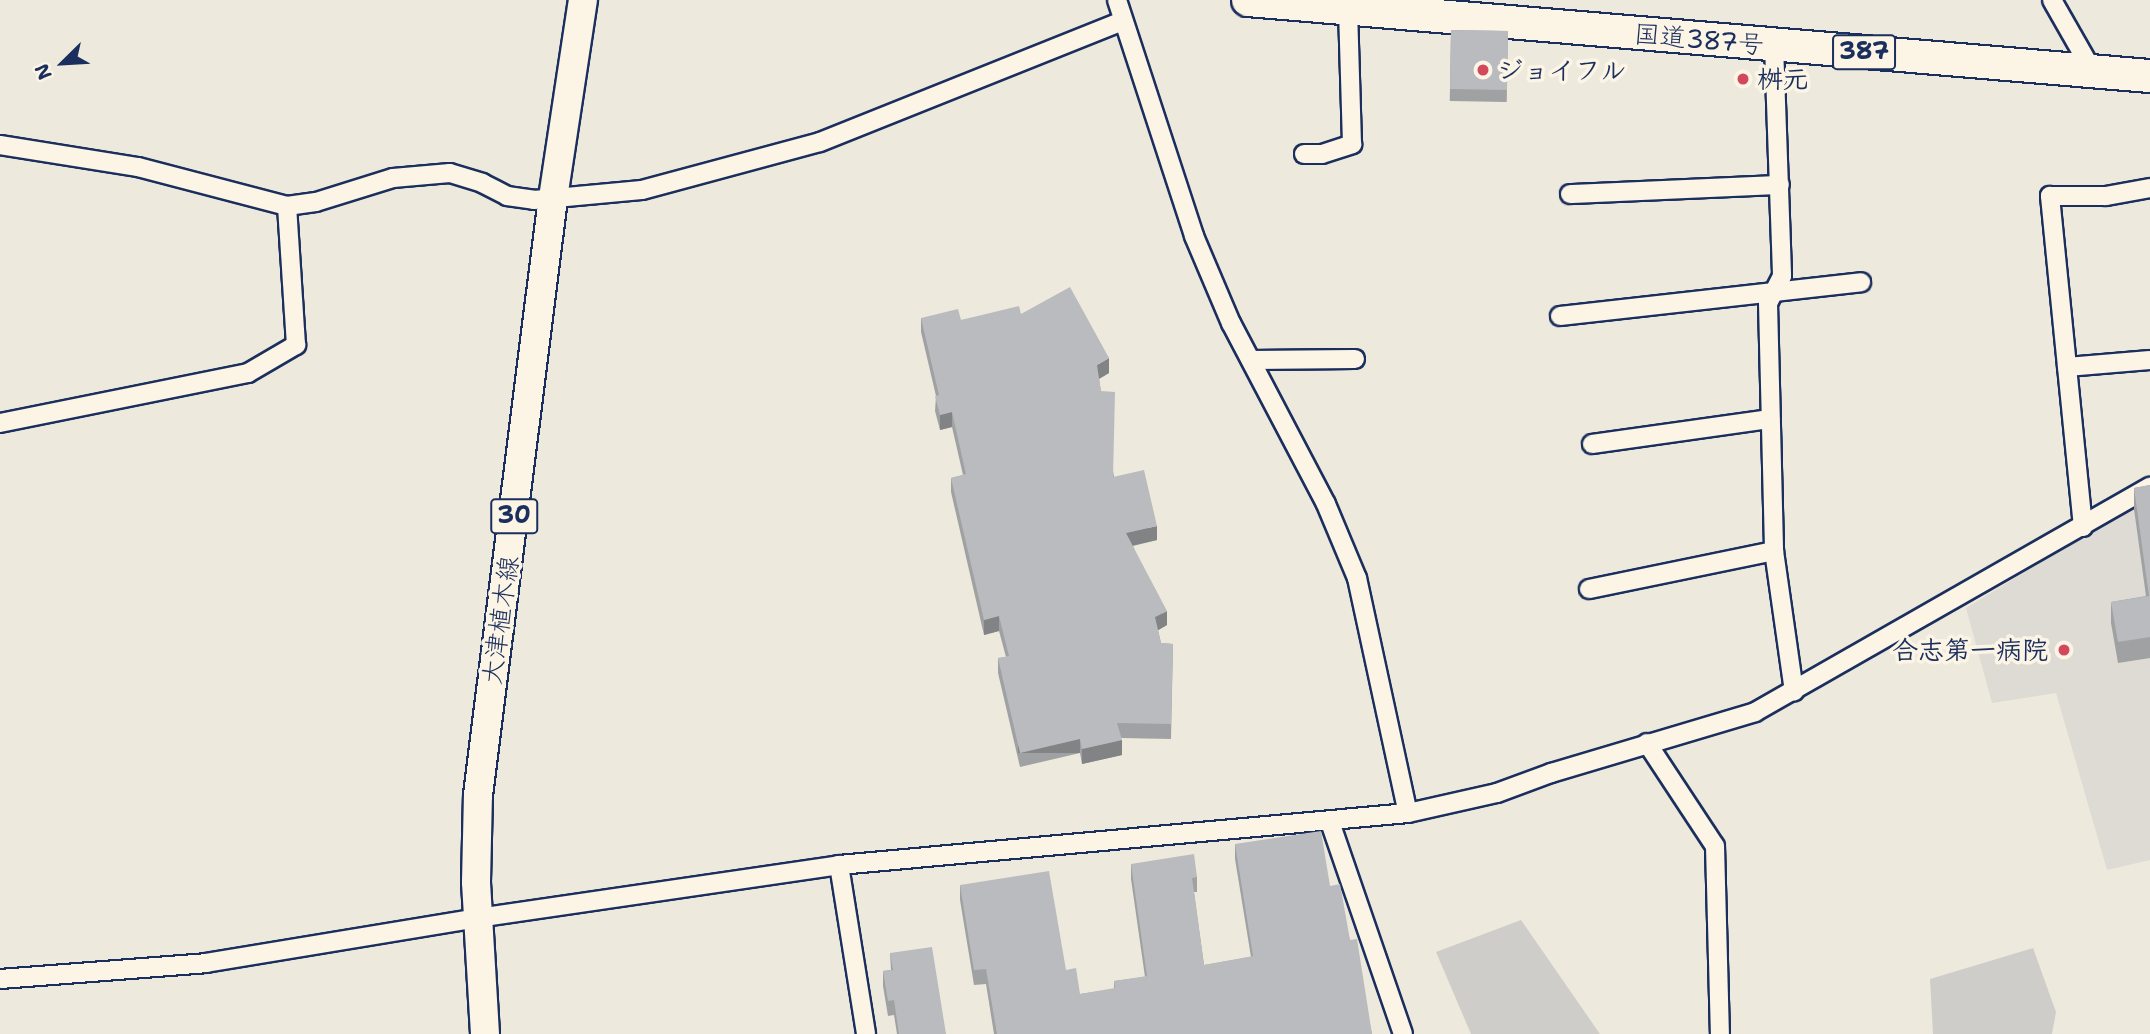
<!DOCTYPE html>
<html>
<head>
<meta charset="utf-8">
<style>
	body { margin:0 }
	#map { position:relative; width:2150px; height:1034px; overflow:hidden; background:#eee9dd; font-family:"Shantell Sans","Klee One",sans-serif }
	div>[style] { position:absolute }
	.built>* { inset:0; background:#dedbd4 }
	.green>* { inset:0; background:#cfcdca }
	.roads { filter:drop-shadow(2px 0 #1b2f5e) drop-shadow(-2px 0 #1b2f5e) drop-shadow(0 2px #1b2f5e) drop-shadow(0 -2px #1b2f5e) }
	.street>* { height:18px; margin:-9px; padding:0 9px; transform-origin:9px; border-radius:9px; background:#fcf5e5 }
	.primary>* { height:28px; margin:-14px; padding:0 14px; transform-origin:14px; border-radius:14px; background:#fcf5e5 }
	.highway>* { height:32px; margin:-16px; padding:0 16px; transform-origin:16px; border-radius:16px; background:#fcf5e5 }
	.wall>* { inset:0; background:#a0a1a3; transform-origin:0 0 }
	.shaded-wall>* { inset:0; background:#828385; transform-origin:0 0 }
	.building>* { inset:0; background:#babbbe; transform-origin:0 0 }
	.dots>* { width:19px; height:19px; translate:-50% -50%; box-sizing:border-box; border:4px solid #fcf5e5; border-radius:50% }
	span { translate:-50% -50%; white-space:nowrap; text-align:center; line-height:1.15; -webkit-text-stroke:7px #fcf5e5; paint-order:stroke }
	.shield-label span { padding:2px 5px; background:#fcf5e5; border:2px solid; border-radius:5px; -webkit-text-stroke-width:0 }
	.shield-label { font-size:24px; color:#1b2f5e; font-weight:700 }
	.street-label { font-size:26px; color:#1b2f5e }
	.poi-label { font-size:26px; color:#1b2f5e; font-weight:700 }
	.left { translate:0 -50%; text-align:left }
	.right { translate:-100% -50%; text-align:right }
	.north { position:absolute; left:28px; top:28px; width:70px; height:70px; -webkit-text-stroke:5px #fcf5e5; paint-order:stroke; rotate:246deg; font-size:19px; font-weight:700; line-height:28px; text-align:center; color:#1b2f5e }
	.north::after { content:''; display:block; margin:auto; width:24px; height:32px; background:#1b2f5e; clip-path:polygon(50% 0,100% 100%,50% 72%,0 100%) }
</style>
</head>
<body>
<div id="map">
	<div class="built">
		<i style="clip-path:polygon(2150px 496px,2150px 860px,2107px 870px,2056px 693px,1992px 703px,1966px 608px)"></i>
	</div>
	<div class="green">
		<i style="clip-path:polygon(1521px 920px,1600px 1034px,1471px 1034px,1436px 952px)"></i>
		<i style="clip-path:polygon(2033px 948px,2056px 1012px,2052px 1034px,1933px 1034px,1930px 979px)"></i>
	</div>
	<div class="roads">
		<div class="street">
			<i style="left:1117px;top:0;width:248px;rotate:71.9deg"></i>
			<i style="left:1194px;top:236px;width:95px;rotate:67deg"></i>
			<i style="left:1231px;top:323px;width:204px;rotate:62.3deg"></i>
			<i style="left:1326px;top:504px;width:80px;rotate:67.3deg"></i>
			<i style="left:1357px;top:578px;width:240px;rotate:77.8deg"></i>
			<i style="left:2052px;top:0;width:81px;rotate:60.3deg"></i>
			<i style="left:1774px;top:45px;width:231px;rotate:88deg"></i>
			<i style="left:1782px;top:276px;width:30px;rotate:117deg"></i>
			<i style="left:1768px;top:303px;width:248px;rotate:88.6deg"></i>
			<i style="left:1774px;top:551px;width:142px;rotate:81.9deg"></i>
			<i style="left:0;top:145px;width:140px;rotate:9.1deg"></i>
			<i style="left:138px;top:167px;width:154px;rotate:14.7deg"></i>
			<i style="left:287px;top:206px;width:29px;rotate:-8deg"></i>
			<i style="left:316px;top:202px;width:81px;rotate:-17.3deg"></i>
			<i style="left:393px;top:178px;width:57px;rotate:-5deg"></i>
			<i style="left:450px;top:173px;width:34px;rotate:17deg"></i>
			<i style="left:482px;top:183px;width:28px;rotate:27deg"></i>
			<i style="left:507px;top:196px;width:27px;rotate:8deg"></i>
			<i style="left:534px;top:200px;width:108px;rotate:-5.3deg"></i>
			<i style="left:642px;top:190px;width:184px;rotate:-15.1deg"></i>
			<i style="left:820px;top:142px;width:326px;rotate:-21.8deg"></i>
			<i style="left:1304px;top:154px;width:18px"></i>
			<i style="left:1322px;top:154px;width:32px;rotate:-18deg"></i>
			<i style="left:1352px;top:144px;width:135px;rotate:-91.7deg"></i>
			<i style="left:1570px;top:194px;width:210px;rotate:-2.5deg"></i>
			<i style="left:1560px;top:316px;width:303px;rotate:-6.4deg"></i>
			<i style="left:1251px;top:360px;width:104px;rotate:-0.6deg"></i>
			<i style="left:2067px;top:367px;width:83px;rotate:-4.8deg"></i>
			<i style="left:0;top:423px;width:253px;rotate:-11.4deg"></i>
			<i style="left:248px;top:373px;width:56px;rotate:-30.3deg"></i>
			<i style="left:296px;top:345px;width:139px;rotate:-93.7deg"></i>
			<i style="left:1592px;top:444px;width:180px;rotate:-8deg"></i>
			<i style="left:2083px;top:527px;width:333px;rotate:-95.7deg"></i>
			<i style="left:2050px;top:196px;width:56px"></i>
			<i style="left:2106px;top:196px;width:45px;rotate:-10.3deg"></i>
			<i style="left:1589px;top:589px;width:189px;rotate:-11.6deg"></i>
			<i style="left:1647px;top:743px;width:123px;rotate:56.6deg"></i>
			<i style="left:1715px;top:846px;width:188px;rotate:88.5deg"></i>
			<i style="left:1330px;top:822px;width:224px;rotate:71deg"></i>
			<i style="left:839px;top:865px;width:171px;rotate:80.9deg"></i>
			<i style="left:0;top:979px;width:207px;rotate:-4.4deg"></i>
			<i style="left:206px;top:963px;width:275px;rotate:-9.4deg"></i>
			<i style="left:477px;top:918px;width:366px;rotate:-8.3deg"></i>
			<i style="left:839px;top:865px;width:571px;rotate:-5.22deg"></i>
			<i style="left:1408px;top:813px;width:91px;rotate:-12.7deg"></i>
			<i style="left:1497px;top:793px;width:58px;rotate:-20.3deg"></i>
			<i style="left:1551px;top:773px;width:213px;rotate:-16.6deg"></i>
			<i style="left:1755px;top:712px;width:455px;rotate:-29.7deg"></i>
		</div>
		<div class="primary">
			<i style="left:485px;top:1034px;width:152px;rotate:-93.4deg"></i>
			<i style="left:476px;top:882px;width:87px;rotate:-88.7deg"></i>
			<i style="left:478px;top:795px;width:602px;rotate:-82.84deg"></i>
			<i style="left:553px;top:198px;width:200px;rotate:-81.4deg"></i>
		</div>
		<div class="highway">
			<i style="left:1248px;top:0;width:905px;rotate:4.82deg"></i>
		</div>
	</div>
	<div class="wall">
		<i style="left:1451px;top:30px;width:57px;height:71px;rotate:1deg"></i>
		<i style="clip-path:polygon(1021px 314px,1109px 373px,1099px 379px,1114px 477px,1157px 540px,1133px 546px,1167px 625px,1158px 630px,1161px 643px,1173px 644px,1171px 739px,1121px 738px,1122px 755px,1082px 764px,1080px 753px,1020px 767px,998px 673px,998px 658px,1006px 657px,999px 631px,984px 635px,951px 492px,951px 478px,963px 475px,952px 427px,940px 430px,935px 411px,936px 396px,921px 332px,921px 318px,961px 320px)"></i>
		<i style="clip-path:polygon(2150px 485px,2150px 658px,2118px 663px,2111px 623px,2111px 602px,2146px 596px,2134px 509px,2134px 488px)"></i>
		<i style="clip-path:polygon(1235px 844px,1330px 886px,1350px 940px,1372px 1034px,994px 1034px,986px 984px,974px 985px,960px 900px,960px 885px,1066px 970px,1080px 994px,1114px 989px,1114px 981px,1145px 977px,1131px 879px,1131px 864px,1197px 877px,1197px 892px,1194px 892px,1204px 965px,1251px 957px,1235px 859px)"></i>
		<i style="clip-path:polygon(890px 953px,946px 1034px,897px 1034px,894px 1015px,888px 1016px,883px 986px,883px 971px,891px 970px)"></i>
	</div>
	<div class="shaded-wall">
		<i style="clip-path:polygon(1109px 358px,1109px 373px,1097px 380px,1097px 365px)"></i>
		<i style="clip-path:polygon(952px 412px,952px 427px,940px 430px,940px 415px)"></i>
		<i style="clip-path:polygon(1157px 526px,1157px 540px,1126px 547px,1126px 533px)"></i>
		<i style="clip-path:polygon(1167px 611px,1167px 625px,1155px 632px,1155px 617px)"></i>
		<i style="clip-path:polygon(999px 616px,999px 631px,984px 635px,984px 620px)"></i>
		<i style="left:1080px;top:739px;width:14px;height:62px;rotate:90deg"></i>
		<i style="clip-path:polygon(1122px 740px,1122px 755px,1082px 764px,1082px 749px)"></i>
	</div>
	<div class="building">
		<i style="left:1451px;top:30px;width:57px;height:59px;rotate:1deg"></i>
		<i style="clip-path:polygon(1070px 287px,1109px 358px,1097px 365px,1101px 391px,1115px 392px,1113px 477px,1144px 470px,1157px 526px,1126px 533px,1167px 611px,1155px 617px,1161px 643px,1173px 644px,1171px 724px,1117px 723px,1122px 740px,1082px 749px,1080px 739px,1020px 753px,998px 658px,1009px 656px,999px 616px,984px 620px,951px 478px,966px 474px,952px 412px,940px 415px,935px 396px,939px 395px,921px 318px,958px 309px,961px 320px,1019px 306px,1021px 314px)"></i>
		<i style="clip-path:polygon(2150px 485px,2150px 637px,2118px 642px,2111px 602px,2149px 596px,2134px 488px)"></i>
		<i style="clip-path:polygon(1321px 831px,1330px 886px,1340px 884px,1350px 940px,1357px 939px,1372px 1034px,997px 1034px,986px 969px,974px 970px,960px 885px,1049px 871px,1066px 970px,1076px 968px,1080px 994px,1115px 988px,1114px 981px,1147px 976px,1131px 864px,1194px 854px,1197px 877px,1192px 878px,1204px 965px,1253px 956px,1235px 844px)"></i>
		<i style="clip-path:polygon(932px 947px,946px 1034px,899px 1034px,894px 1000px,888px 1001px,883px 971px,893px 970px,890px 953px)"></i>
	</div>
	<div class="dots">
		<i style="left:1483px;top:70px;background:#d1495b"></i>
		<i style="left:1743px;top:79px;background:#d1495b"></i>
		<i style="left:2064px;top:650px;background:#d1495b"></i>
	</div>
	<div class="shield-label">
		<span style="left:1864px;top:52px">387</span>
		<span style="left:514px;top:516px">30</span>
	</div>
	<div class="street-label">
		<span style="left:1699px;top:39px;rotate:5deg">国道387号</span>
		<span style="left:500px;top:620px;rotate:-82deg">大津植木線</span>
	</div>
	<div class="poi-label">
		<span class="left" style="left:1497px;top:70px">ジョイフル</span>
		<span class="left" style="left:1757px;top:79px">桝元</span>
		<span class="right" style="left:2048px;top:650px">合志第一病院</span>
	</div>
	<div class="north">N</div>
</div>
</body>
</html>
